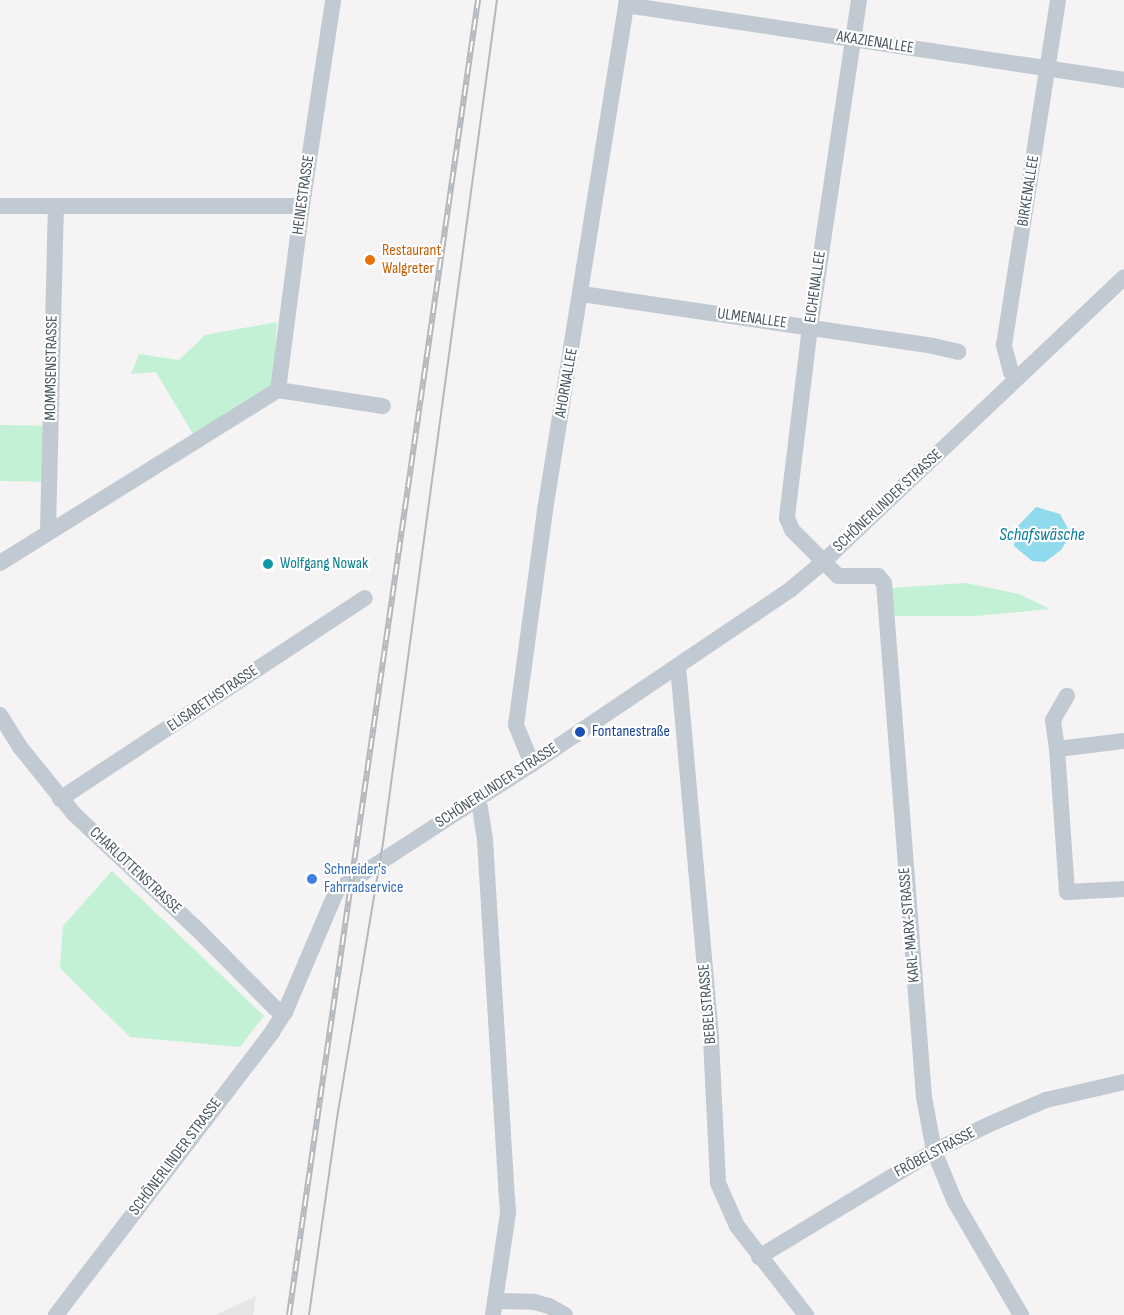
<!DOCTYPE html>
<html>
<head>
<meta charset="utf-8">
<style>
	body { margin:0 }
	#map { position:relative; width:1124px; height:1315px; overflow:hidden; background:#f5f3f3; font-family:"Sofia Sans Condensed",sans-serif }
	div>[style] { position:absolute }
	.education>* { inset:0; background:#e6e4e5 }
	.green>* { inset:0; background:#c3f1d5; transform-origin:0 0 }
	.water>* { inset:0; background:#90daee }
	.minor>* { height:16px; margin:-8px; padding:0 8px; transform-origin:8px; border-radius:8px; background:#c1cad2 }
	.tram>* { height:1.5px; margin:-0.75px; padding:0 0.75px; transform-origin:0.75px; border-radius:0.75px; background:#b5b8bd }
	.rail>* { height:6px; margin-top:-3px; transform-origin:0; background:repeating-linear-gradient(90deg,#fff 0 11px,#b5b8bd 0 22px); box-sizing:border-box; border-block:2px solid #b5b8bd }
	.dots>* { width:16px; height:16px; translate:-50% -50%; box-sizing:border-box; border:3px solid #fff; border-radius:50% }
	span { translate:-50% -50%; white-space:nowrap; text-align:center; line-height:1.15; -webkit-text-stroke:4.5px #fff; paint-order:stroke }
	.street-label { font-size:16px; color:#4a5661 }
	.food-label { font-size:16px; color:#c56008 }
	.left { translate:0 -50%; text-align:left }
	.culture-label { font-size:16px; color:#0d838f }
	.transit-label { font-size:16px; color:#164399 }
	.shop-label { font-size:16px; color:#366cbe }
	.water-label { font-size:18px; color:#0c7c9b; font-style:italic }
</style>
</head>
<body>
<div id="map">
	<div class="education">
		<i style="clip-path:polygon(256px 1296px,253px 1315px,216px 1315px)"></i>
	</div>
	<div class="green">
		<i style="clip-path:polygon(277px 322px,273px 387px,193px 434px,156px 372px,131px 374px,139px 354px,179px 360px,205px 335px)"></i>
		<i style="left:0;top:425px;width:46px;height:56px;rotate:1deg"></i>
		<i style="clip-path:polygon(966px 583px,1019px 594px,1050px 609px,975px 616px,892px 616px,891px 588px)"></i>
		<i style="clip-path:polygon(112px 871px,264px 1016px,240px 1047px,130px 1037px,60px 968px,63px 926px)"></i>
	</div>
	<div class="water">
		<i style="clip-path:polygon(1036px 507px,1060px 514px,1071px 534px,1061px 550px,1045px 562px,1032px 561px,1014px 546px,1016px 528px)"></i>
	</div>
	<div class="minor">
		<i style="left:859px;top:0;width:331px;rotate:98.5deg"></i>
		<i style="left:810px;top:327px;width:192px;rotate:96.9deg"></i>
		<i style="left:787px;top:518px;width:13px;rotate:67deg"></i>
		<i style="left:792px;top:530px;width:65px;rotate:45deg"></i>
		<i style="left:838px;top:576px;width:40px"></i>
		<i style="left:878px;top:576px;width:9px;rotate:49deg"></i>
		<i style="left:884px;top:583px;width:516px;rotate:85.55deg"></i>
		<i style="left:924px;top:1097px;width:55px;rotate:79.5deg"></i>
		<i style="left:934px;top:1151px;width:55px;rotate:67.6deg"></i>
		<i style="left:955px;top:1202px;width:131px;rotate:59.7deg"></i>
		<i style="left:626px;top:5px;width:504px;rotate:8.56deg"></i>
		<i style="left:0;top:206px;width:302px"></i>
		<i style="left:582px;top:294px;width:355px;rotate:8.4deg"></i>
		<i style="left:933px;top:346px;width:26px;rotate:13deg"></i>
		<i style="left:1016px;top:379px;width:9px;rotate:-126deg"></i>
		<i style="left:1011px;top:372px;width:28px;rotate:-105deg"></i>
		<i style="left:1004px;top:345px;width:349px;rotate:-81.1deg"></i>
		<i style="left:278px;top:390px;width:106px;rotate:8.7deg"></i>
		<i style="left:48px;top:530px;width:323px;rotate:-88.6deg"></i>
		<i style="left:0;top:563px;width:327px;rotate:-31.9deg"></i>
		<i style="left:278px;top:390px;width:186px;rotate:-82.6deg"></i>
		<i style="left:302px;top:206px;width:208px;rotate:-81.4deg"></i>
		<i style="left:678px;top:666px;width:374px;rotate:84.9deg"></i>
		<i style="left:711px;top:1039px;width:144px;rotate:87.2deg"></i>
		<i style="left:718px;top:1183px;width:47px;rotate:66.2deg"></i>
		<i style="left:737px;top:1226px;width:113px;rotate:52.2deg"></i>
		<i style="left:0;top:715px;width:38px;rotate:58deg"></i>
		<i style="left:20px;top:747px;width:86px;rotate:51.1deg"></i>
		<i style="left:74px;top:814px;width:174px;rotate:43.1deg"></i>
		<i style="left:201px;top:933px;width:105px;rotate:45.4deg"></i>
		<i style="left:275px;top:1008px;width:11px;rotate:22deg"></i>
		<i style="left:1124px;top:741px;width:67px;rotate:173.2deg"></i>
		<i style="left:1057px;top:749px;width:143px;rotate:86deg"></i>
		<i style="left:1067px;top:892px;width:57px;rotate:-3deg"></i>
		<i style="left:1057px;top:749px;width:29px;rotate:-98deg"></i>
		<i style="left:1053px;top:720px;width:28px;rotate:-60deg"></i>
		<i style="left:532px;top:764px;width:42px;rotate:-112.3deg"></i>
		<i style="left:516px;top:725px;width:217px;rotate:-82.3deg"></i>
		<i style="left:545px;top:510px;width:517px;rotate:-80.87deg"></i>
		<i style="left:60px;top:799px;width:365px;rotate:-33.4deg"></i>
		<i style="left:476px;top:800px;width:9px;rotate:63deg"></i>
		<i style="left:480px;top:808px;width:32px;rotate:81deg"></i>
		<i style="left:485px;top:840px;width:358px;rotate:86.5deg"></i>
		<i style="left:507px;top:1197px;width:16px;rotate:86deg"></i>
		<i style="left:508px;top:1213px;width:103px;rotate:98.4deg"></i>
		<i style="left:759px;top:1257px;width:205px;rotate:-31.2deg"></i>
		<i style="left:934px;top:1151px;width:62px;rotate:-25.7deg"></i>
		<i style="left:990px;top:1124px;width:61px;rotate:-23.2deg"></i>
		<i style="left:1046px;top:1100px;width:80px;rotate:-13deg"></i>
		<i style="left:495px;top:1301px;width:39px;rotate:1deg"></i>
		<i style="left:534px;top:1302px;width:16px;rotate:15deg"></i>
		<i style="left:549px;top:1306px;width:18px;rotate:29deg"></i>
		<i style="left:56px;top:1315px;width:356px;rotate:-52.6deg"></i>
		<i style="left:272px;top:1032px;width:24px;rotate:-57deg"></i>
		<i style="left:285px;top:1012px;width:133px;rotate:-66.9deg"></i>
		<i style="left:337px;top:890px;width:232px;rotate:-32.9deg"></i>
		<i style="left:532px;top:764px;width:313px;rotate:-34deg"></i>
		<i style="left:791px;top:589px;width:40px;rotate:-40deg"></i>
		<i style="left:822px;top:563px;width:416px;rotate:-43.4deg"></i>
	</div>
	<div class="tram">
		<i style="left:309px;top:1315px;width:199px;rotate:-81.9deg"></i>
		<i style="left:337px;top:1118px;width:279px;rotate:-80.5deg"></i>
		<i style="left:383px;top:843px;width:851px;rotate:-82.3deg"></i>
	</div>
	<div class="rail">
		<i style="left:289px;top:1315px;width:1329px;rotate:-81.82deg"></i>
	</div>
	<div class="dots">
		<i style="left:370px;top:260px;background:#e8710a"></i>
		<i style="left:268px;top:564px;background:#0f9aa8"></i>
		<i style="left:580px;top:732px;background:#1a4fb4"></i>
		<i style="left:312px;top:879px;background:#3f7fe0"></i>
	</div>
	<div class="street-label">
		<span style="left:875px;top:43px;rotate:9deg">AKAZIENALLEE</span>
		<span style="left:1029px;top:191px;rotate:-81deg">BIRKENALLEE</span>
		<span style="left:304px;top:195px;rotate:-82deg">HEINESTRASSE</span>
		<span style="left:816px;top:287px;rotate:-82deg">EICHENALLEE</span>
		<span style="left:752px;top:319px;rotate:8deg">ULMENALLEE</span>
		<span style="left:52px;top:368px;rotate:-89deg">MOMMSENSTRASSE</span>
		<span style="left:567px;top:383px;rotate:-80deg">AHORNALLEE</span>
		<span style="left:888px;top:501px;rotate:-43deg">SCHÖNERLINDER STRASSE</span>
		<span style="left:213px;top:699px;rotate:-34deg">ELISABETHSTRASSE</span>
		<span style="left:497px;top:786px;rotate:-33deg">SCHÖNERLINDER STRASSE</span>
		<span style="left:135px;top:871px;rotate:43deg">CHARLOTTENSTRASSE</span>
		<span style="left:910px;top:925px;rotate:-95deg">KARL-MARX-STRASSE</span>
		<span style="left:708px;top:1004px;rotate:-95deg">BEBELSTRASSE</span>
		<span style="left:935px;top:1153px;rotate:-28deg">FRÖBELSTRASSE</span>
		<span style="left:176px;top:1157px;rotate:-53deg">SCHÖNERLINDER STRASSE</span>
	</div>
	<div class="food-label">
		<span class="left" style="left:382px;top:260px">Restaurant<br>Walgreter</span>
	</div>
	<div class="culture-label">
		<span class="left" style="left:280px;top:564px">Wolfgang Nowak</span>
	</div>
	<div class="transit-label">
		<span class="left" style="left:592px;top:732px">Fontanestraße</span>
	</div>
	<div class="shop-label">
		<span class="left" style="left:324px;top:879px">Schneider's<br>Fahrradservice</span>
	</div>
	<div class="water-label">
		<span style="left:1042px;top:535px">Schafswäsche</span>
	</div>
</div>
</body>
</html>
